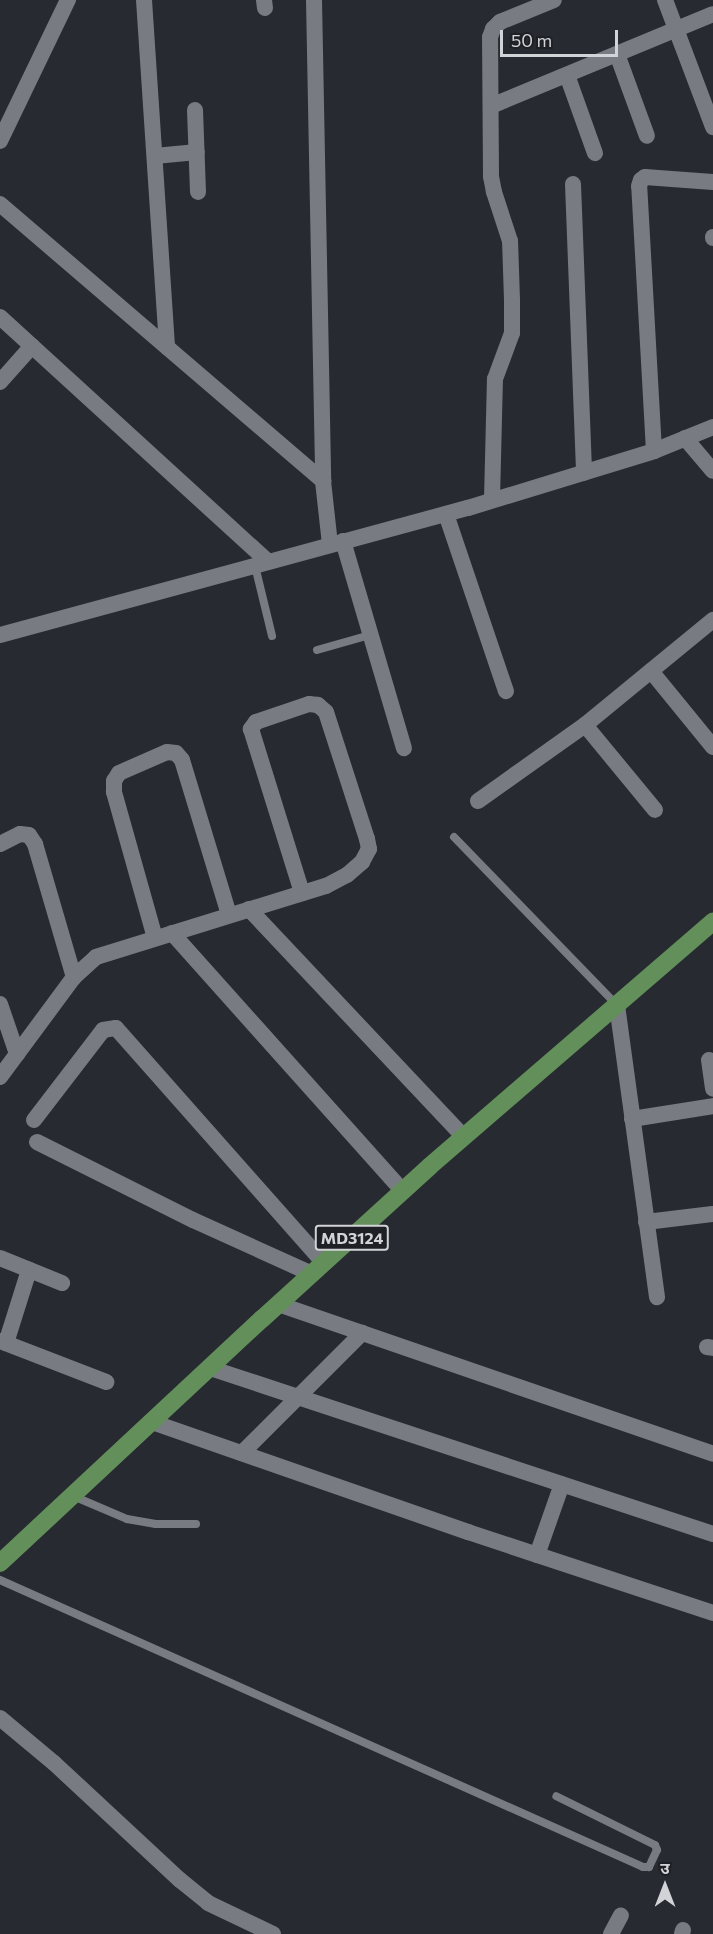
<!DOCTYPE html>
<html>
<head>
<meta charset="utf-8">
<style>
	body { margin:0 }
	#map { position:relative; width:713px; height:1934px; overflow:hidden; background:#272a30; font-family:Commissioner,"Noto Sans Devanagari",sans-serif }
	div>[style] { position:absolute }
	.lane>* { height:8px; margin:-4px; padding:0 4px; transform-origin:4px; border-radius:4px; background:#787c82 }
	.street>* { height:16px; margin:-8px; padding:0 8px; transform-origin:8px; border-radius:8px; background:#787c82 }
	.primary>* { height:18px; margin:-9px; padding:0 9px; transform-origin:9px; border-radius:9px; background:#628f5a }
	span { translate:-50% -50%; white-space:nowrap; text-align:center; line-height:1.15; -webkit-text-stroke:4.5px #1e2026; paint-order:stroke }
	.shield-label span { padding:2px 4px; background:#1e2026; border:2px solid; border-radius:4px; -webkit-text-stroke-width:0 }
	.shield-label { font-size:16px; color:#d1d3d7; font-weight:700 }
	.north { position:absolute; left:635px; top:1856px; width:60px; height:60px; -webkit-text-stroke:4px #1e2026; paint-order:stroke; rotate:0deg; font-size:16px; font-weight:700; line-height:24px; text-align:center; color:#d1d3d7 }
	.north::after { content:''; display:block; margin:auto; width:21px; height:27px; background:#d1d3d7; clip-path:polygon(50% 0,100% 100%,50% 72%,0 100%) }
	.scale { position:absolute; left:500px; top:30px; width:118px; height:27px; box-sizing:border-box; border:3px solid #d1d3d7; border-top:0; padding-left:8px; font-size:18px; line-height:21px; white-space:nowrap; color:#d1d3d7; -webkit-text-stroke:4px #1e2026; paint-order:stroke }
</style>
</head>
<body>
<div id="map">
	<div class="lane">
		<i style="left:255px;top:566px;width:72px;rotate:76.3deg"></i>
		<i style="left:317px;top:650px;width:55px;rotate:-15.8deg"></i>
		<i style="left:454px;top:837px;width:234px;rotate:45.9deg"></i>
		<i style="left:73px;top:1496px;width:59px;rotate:23.1deg"></i>
		<i style="left:127px;top:1519px;width:29px;rotate:10deg"></i>
		<i style="left:156px;top:1524px;width:40px"></i>
		<i style="left:0;top:1580px;width:704px;rotate:24.05deg"></i>
		<i style="left:643px;top:1867px;width:6px"></i>
		<i style="left:649px;top:1867px;width:19px;rotate:-65deg"></i>
		<i style="left:657px;top:1850px;width:5px;rotate:-112deg"></i>
		<i style="left:655px;top:1845px;width:110px;rotate:-153.7deg"></i>
	</div>
	<div class="street">
		<i style="left:144px;top:0;width:348px;rotate:86.2deg"></i>
		<i style="left:264px;top:0;width:8px;rotate:83deg"></i>
		<i style="left:314px;top:0;width:481px;rotate:88.9deg"></i>
		<i style="left:323px;top:481px;width:63px;rotate:83.7deg"></i>
		<i style="left:665px;top:0;width:136px;rotate:69.3deg"></i>
		<i style="left:617px;top:54px;width:87px;rotate:69.9deg"></i>
		<i style="left:567px;top:75px;width:83px;rotate:70.3deg"></i>
		<i style="left:491px;top:106px;width:240px;rotate:-22.5deg"></i>
		<i style="left:195px;top:110px;width:82px;rotate:87.9deg"></i>
		<i style="left:0;top:141px;width:157px;rotate:-64.3deg"></i>
		<i style="left:155px;top:156px;width:42px;rotate:-5.4deg"></i>
		<i style="left:573px;top:184px;width:289px;rotate:87.8deg"></i>
		<i style="left:0;top:204px;width:426px;rotate:40.6deg"></i>
		<i style="left:713px;top:238px;width:1px;rotate:-90deg"></i>
		<i style="left:0;top:317px;width:363px;rotate:42.4deg"></i>
		<i style="left:0;top:382px;width:48px;rotate:-48.4deg"></i>
		<i style="left:685px;top:438px;width:43px;rotate:49.7deg"></i>
		<i style="left:654px;top:451px;width:265px;rotate:-93.2deg"></i>
		<i style="left:639px;top:186px;width:6px;rotate:-72deg"></i>
		<i style="left:641px;top:180px;width:5px;rotate:-37deg"></i>
		<i style="left:645px;top:177px;width:68px;rotate:4.2deg"></i>
		<i style="left:492px;top:500px;width:121px;rotate:-88.6deg"></i>
		<i style="left:495px;top:379px;width:49px;rotate:-69.7deg"></i>
		<i style="left:512px;top:333px;width:33px;rotate:-90deg"></i>
		<i style="left:512px;top:300px;width:59px;rotate:-91.9deg"></i>
		<i style="left:510px;top:241px;width:52px;rotate:-108.1deg"></i>
		<i style="left:494px;top:192px;width:16px;rotate:-101deg"></i>
		<i style="left:491px;top:176px;width:139px;rotate:-90.4deg"></i>
		<i style="left:490px;top:37px;width:9px;rotate:-69deg"></i>
		<i style="left:493px;top:29px;width:10px;rotate:-45deg"></i>
		<i style="left:500px;top:22px;width:58px;rotate:-22.2deg"></i>
		<i style="left:446px;top:514px;width:187px;rotate:71.3deg"></i>
		<i style="left:343px;top:541px;width:216px;rotate:73.6deg"></i>
		<i style="left:0;top:635px;width:485px;rotate:-15.2deg"></i>
		<i style="left:468px;top:508px;width:195px;rotate:-17deg"></i>
		<i style="left:654px;top:451px;width:64px;rotate:-22.1deg"></i>
		<i style="left:651px;top:671px;width:98px;rotate:50.8deg"></i>
		<i style="left:585px;top:725px;width:110px;rotate:50.5deg"></i>
		<i style="left:478px;top:801px;width:131px;rotate:-35.4deg"></i>
		<i style="left:585px;top:725px;width:166px;rotate:-39.4deg"></i>
		<i style="left:0;top:844px;width:22px;rotate:-27deg"></i>
		<i style="left:20px;top:834px;width:9px;rotate:6deg"></i>
		<i style="left:29px;top:835px;width:11px;rotate:56deg"></i>
		<i style="left:35px;top:844px;width:139px;rotate:73.7deg"></i>
		<i style="left:249px;top:909px;width:313px;rotate:46.7deg"></i>
		<i style="left:172px;top:933px;width:346px;rotate:48.2deg"></i>
		<i style="left:155px;top:938px;width:152px;rotate:-105.7deg"></i>
		<i style="left:114px;top:792px;width:11px;rotate:-90deg"></i>
		<i style="left:114px;top:781px;width:9px;rotate:-58deg"></i>
		<i style="left:119px;top:773px;width:52px;rotate:-23.6deg"></i>
		<i style="left:167px;top:752px;width:9px;rotate:6deg"></i>
		<i style="left:176px;top:753px;width:9px;rotate:49deg"></i>
		<i style="left:182px;top:760px;width:162px;rotate:73.1deg"></i>
		<i style="left:0;top:1004px;width:53px;rotate:71.2deg"></i>
		<i style="left:617px;top:1005px;width:295px;rotate:82.2deg"></i>
		<i style="left:709px;top:1060px;width:29px;rotate:82deg"></i>
		<i style="left:0;top:1077px;width:124px;rotate:-53.5deg"></i>
		<i style="left:74px;top:977px;width:30px;rotate:-42deg"></i>
		<i style="left:96px;top:957px;width:241px;rotate:-17.2deg"></i>
		<i style="left:326px;top:886px;width:24px;rotate:-28deg"></i>
		<i style="left:347px;top:875px;width:20px;rotate:-41deg"></i>
		<i style="left:362px;top:862px;width:15px;rotate:-62deg"></i>
		<i style="left:369px;top:849px;width:10px;rotate:-101deg"></i>
		<i style="left:367px;top:839px;width:133px;rotate:-107.9deg"></i>
		<i style="left:326px;top:712px;width:11px;rotate:-139deg"></i>
		<i style="left:318px;top:705px;width:9px;rotate:-174deg"></i>
		<i style="left:309px;top:704px;width:56px;rotate:161.2deg"></i>
		<i style="left:256px;top:722px;width:9px;rotate:126deg"></i>
		<i style="left:251px;top:729px;width:172px;rotate:72.7deg"></i>
		<i style="left:632px;top:1119px;width:82px;rotate:-9.1deg"></i>
		<i style="left:34px;top:1120px;width:113px;rotate:-52.5deg"></i>
		<i style="left:103px;top:1030px;width:13px;rotate:-9deg"></i>
		<i style="left:116px;top:1028px;width:314px;rotate:48.5deg"></i>
		<i style="left:37px;top:1142px;width:174px;rotate:26.6deg"></i>
		<i style="left:193px;top:1220px;width:131px;rotate:24.4deg"></i>
		<i style="left:646px;top:1222px;width:67px;rotate:-6.8deg"></i>
		<i style="left:0;top:1258px;width:67px;rotate:22deg"></i>
		<i style="left:278px;top:1304px;width:460px;rotate:19deg"></i>
		<i style="left:0;top:1341px;width:114px;rotate:21.1deg"></i>
		<i style="left:6px;top:1343px;width:77px;rotate:-72.5deg"></i>
		<i style="left:707px;top:1347px;width:6px;rotate:9deg"></i>
		<i style="left:210px;top:1368px;width:530px;rotate:18.26deg"></i>
		<i style="left:152px;top:1422px;width:335px;rotate:19.2deg"></i>
		<i style="left:468px;top:1532px;width:258px;rotate:18.3deg"></i>
		<i style="left:242px;top:1453px;width:170px;rotate:-45deg"></i>
		<i style="left:537px;top:1555px;width:75px;rotate:-70.6deg"></i>
		<i style="left:0;top:1718px;width:70px;rotate:39.8deg"></i>
		<i style="left:54px;top:1763px;width:172px;rotate:42.9deg"></i>
		<i style="left:180px;top:1880px;width:36px;rotate:39deg"></i>
		<i style="left:208px;top:1903px;width:72px;rotate:25.5deg"></i>
		<i style="left:611px;top:1934px;width:21px;rotate:-62deg"></i>
		<i style="left:682px;top:1934px;width:4px;rotate:-76deg"></i>
	</div>
	<div class="primary">
		<i style="left:0;top:1563px;width:358px;rotate:-43deg"></i>
		<i style="left:262px;top:1319px;width:227px;rotate:-42.3deg"></i>
		<i style="left:430px;top:1166px;width:374px;rotate:-40.8deg"></i>
	</div>
	<div class="shield-label">
		<span style="left:352px;top:1238px">MD3124</span>
	</div>
	<div class="north">उ</div>
	<div class="scale">50 m</div>
</div>
</body>
</html>
